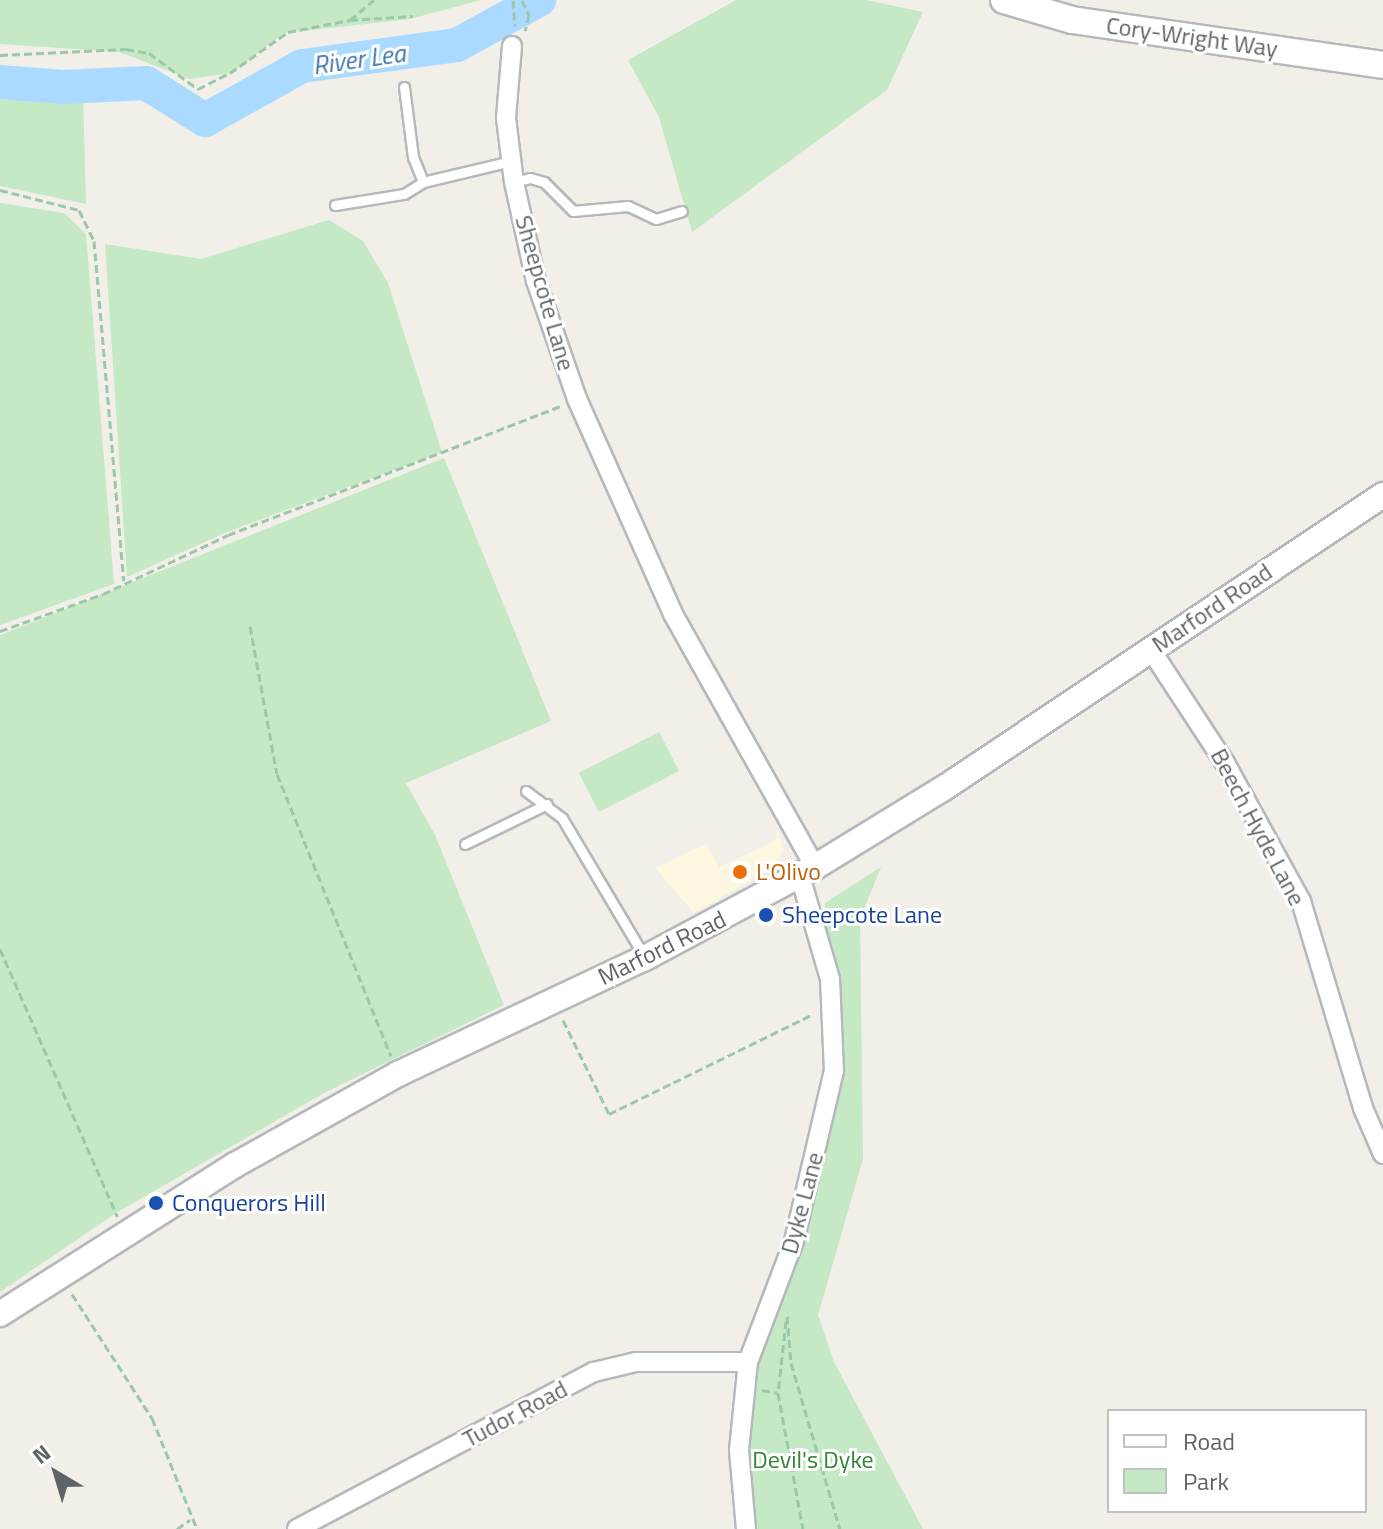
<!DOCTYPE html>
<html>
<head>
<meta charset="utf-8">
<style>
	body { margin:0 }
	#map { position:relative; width:1383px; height:1529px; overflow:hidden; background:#f1efe8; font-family:"Titillium Web",sans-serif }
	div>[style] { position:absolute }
	.commercial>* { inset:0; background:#fef7e0 }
	.green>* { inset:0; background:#c5e8c5; transform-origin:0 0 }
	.river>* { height:34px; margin:-17px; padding:0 17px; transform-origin:17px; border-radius:17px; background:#aadaff }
	.path>* { height:3px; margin-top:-1.5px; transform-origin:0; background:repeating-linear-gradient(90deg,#9cc7a9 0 8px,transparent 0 12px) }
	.roads { filter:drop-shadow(2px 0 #b5b8bc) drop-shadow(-2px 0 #b5b8bc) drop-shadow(0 2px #b5b8bc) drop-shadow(0 -2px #b5b8bc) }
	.service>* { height:9px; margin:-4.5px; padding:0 4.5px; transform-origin:4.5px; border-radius:4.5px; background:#fff }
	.minor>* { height:18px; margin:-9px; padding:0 9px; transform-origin:9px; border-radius:9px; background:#fff }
	.tertiary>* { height:24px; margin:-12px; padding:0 12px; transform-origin:12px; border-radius:12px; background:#fff }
	.secondary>* { height:26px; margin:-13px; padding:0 13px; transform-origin:13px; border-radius:13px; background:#fff }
	.dots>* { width:22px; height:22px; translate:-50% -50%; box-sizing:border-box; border:4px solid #fff; border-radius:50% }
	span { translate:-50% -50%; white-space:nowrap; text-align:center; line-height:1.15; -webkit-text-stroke:6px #fff; paint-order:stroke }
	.street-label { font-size:24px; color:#5f6368 }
	.food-label { font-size:24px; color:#c56008 }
	.left { translate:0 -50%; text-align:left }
	.transit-label { font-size:24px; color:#164399 }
	.park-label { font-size:24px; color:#348238 }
	.water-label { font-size:26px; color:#4174aa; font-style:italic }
	.legend { position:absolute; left:1107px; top:1409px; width:260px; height:104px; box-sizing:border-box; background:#fff; border:2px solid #bfc1c3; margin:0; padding:10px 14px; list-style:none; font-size:24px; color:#5f6368 }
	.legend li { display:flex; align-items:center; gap:16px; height:40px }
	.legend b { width:40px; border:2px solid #bfc1c3 }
	.north { position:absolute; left:16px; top:1433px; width:80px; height:80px; -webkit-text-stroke:6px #fff; paint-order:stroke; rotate:322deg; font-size:22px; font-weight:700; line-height:32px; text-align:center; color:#5f6368 }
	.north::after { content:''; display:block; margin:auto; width:28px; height:36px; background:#5f6368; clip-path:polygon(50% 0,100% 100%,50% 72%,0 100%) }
</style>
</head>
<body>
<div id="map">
	<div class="commercial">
		<i style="clip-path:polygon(778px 830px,783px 851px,769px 870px,694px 913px,655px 868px,706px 844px,719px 867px,775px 841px)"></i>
	</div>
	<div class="green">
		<i style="clip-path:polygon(0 0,481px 0,410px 19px,284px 33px,232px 73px,190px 79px,119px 52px,0 44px)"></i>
		<i style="clip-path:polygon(736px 0,866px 0,923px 12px,887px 90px,692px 232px,659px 117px,628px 60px)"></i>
		<i style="clip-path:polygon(0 86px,83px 92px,86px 204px,0 186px)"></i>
		<i style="clip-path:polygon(0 203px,64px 213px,86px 234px,114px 584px,0 625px)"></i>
		<i style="clip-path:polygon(329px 220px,363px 241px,388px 283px,442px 452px,227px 532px,127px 577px,105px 244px,201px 259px)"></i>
		<i style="clip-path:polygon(444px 458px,551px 721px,406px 783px,435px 835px,504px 1005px,324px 1093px,116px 1213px,0 1292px,0 635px)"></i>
		<i style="left:659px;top:732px;width:44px;height:90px;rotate:63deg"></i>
		<i style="clip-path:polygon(881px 867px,860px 919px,863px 1159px,818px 1315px,834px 1362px,923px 1529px,754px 1529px,747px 1445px,757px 1346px,838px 1064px,825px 903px)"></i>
	</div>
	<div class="river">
		<i style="left:0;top:82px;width:63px;rotate:4.5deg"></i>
		<i style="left:63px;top:87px;width:83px;rotate:-2.8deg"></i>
		<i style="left:146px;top:83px;width:70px;rotate:32.1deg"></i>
		<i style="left:205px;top:120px;width:111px;rotate:-29.1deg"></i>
		<i style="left:302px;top:66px;width:156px;rotate:-7.7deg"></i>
		<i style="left:457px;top:45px;width:94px;rotate:-28.8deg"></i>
	</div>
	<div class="path">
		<i style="left:513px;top:0;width:26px;rotate:86deg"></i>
		<i style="left:522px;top:0;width:17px;rotate:65deg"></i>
		<i style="left:529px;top:15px;width:16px;rotate:104deg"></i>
		<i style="left:350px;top:20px;width:31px;rotate:-40deg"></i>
		<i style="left:0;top:55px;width:126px;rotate:-2.7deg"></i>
		<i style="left:126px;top:49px;width:23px;rotate:10deg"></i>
		<i style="left:149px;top:53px;width:61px;rotate:36.3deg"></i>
		<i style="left:198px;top:89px;width:36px;rotate:-27deg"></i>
		<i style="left:230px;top:73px;width:71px;rotate:-35.3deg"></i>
		<i style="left:288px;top:32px;width:63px;rotate:-11deg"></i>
		<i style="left:350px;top:20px;width:63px;rotate:-3.6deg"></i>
		<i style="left:0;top:190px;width:81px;rotate:14.2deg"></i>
		<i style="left:79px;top:210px;width:34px;rotate:64deg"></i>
		<i style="left:94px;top:241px;width:341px;rotate:85deg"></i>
		<i style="left:250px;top:626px;width:150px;rotate:79.7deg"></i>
		<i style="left:277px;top:774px;width:304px;rotate:68deg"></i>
		<i style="left:0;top:631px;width:109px;rotate:-19.8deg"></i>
		<i style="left:103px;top:594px;width:138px;rotate:-25.3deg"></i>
		<i style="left:228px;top:535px;width:356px;rotate:-21.2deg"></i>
		<i style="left:0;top:949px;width:292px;rotate:66.3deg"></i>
		<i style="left:563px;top:1020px;width:105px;rotate:63.9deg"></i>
		<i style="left:609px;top:1114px;width:227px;rotate:-26.1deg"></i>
		<i style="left:72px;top:1294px;width:148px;rotate:57.2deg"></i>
		<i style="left:152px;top:1418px;width:120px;rotate:67.9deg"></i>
		<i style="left:787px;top:1316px;width:47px;rotate:85.1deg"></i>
		<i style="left:791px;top:1363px;width:173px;rotate:73.6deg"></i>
		<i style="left:786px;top:1321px;width:72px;rotate:96.3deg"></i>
		<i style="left:778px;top:1393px;width:138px;rotate:79.6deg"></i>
		<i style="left:762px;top:1390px;width:16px;rotate:11deg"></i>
		<i style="left:177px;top:1529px;width:16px;rotate:-35deg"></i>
	</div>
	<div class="roads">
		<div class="service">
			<i style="left:404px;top:87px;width:71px;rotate:82.7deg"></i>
			<i style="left:413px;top:157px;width:27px;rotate:68deg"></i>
			<i style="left:514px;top:182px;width:16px;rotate:-14deg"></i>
			<i style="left:530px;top:178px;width:15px;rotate:16deg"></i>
			<i style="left:544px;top:182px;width:41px;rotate:45deg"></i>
			<i style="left:573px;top:211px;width:55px;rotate:-5.2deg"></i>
			<i style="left:628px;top:206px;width:31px;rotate:25deg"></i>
			<i style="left:656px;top:219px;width:27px;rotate:-17deg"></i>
			<i style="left:335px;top:205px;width:70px;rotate:-9.1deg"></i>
			<i style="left:404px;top:194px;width:22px;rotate:-32deg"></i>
			<i style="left:423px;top:182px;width:90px;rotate:-13.4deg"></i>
			<i style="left:526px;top:791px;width:45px;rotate:36.9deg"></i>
			<i style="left:562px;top:818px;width:163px;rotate:59.3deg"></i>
			<i style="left:465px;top:844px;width:91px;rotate:-26deg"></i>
		</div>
		<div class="minor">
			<i style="left:512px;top:46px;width:72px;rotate:94.8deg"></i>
			<i style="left:506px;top:118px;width:64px;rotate:82.9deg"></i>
			<i style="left:514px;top:182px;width:101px;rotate:77.5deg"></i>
			<i style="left:536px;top:281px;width:125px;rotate:70.8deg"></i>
			<i style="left:577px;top:399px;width:235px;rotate:65.9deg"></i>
			<i style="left:673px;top:614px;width:290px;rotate:60.7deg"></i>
			<i style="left:1151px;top:650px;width:135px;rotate:56.8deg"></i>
			<i style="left:1225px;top:763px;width:158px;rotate:61.2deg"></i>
			<i style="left:1301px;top:901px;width:216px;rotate:73.3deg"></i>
			<i style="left:1363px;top:1108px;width:50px;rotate:66.5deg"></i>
			<i style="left:297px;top:1529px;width:336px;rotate:-27.9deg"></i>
			<i style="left:594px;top:1372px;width:43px;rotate:-13.4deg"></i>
			<i style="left:636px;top:1362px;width:112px"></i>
			<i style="left:746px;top:1529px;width:79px;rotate:-95.1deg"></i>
			<i style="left:739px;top:1450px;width:88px;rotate:-84.2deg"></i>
			<i style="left:748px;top:1362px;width:129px;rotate:-69.2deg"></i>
			<i style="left:794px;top:1241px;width:175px;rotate:-76.8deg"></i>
			<i style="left:834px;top:1071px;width:92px;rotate:-92.5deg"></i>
			<i style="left:830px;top:979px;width:107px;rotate:-106.2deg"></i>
		</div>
		<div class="tertiary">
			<i style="left:0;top:1314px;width:278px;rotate:-32.4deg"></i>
			<i style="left:235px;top:1165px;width:187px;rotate:-29.2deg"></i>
			<i style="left:398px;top:1074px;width:273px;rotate:-25.2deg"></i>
			<i style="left:645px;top:958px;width:193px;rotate:-28.2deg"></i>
			<i style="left:815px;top:867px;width:151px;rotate:-31.5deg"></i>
			<i style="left:944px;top:788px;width:528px;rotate:-33.72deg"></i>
		</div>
		<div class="secondary">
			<i style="left:1004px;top:0;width:71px;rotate:16.4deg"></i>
			<i style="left:1072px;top:20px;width:314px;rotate:8.2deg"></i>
		</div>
	</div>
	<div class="dots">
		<i style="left:740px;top:872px;background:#e8710a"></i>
		<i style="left:766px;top:915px;background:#1a4fb4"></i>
		<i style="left:156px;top:1203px;background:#1a4fb4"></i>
	</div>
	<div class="street-label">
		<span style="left:1192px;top:37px;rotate:8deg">Cory-Wright Way</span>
		<span style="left:545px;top:293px;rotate:74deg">Sheepcote Lane</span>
		<span style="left:1212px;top:608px;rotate:-34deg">Marford Road</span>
		<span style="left:1258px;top:827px;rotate:62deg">Beech Hyde Lane</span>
		<span style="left:662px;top:948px;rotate:-26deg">Marford Road</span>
		<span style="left:802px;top:1203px;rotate:-75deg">Dyke Lane</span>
		<span style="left:515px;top:1414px;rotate:-28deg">Tudor Road</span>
	</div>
	<div class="food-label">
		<span class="left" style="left:756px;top:872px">L'Olivo</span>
	</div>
	<div class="transit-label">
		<span class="left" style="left:782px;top:915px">Sheepcote Lane</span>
		<span class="left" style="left:172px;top:1203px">Conquerors Hill</span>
	</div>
	<div class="park-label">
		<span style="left:813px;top:1460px">Devil's Dyke</span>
	</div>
	<div class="water-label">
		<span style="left:359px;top:59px;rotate:-8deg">River Lea</span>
	</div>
	<ul class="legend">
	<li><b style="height:10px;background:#fff"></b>Road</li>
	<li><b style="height:22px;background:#c5e8c5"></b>Park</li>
	</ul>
	<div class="north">N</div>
</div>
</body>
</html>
